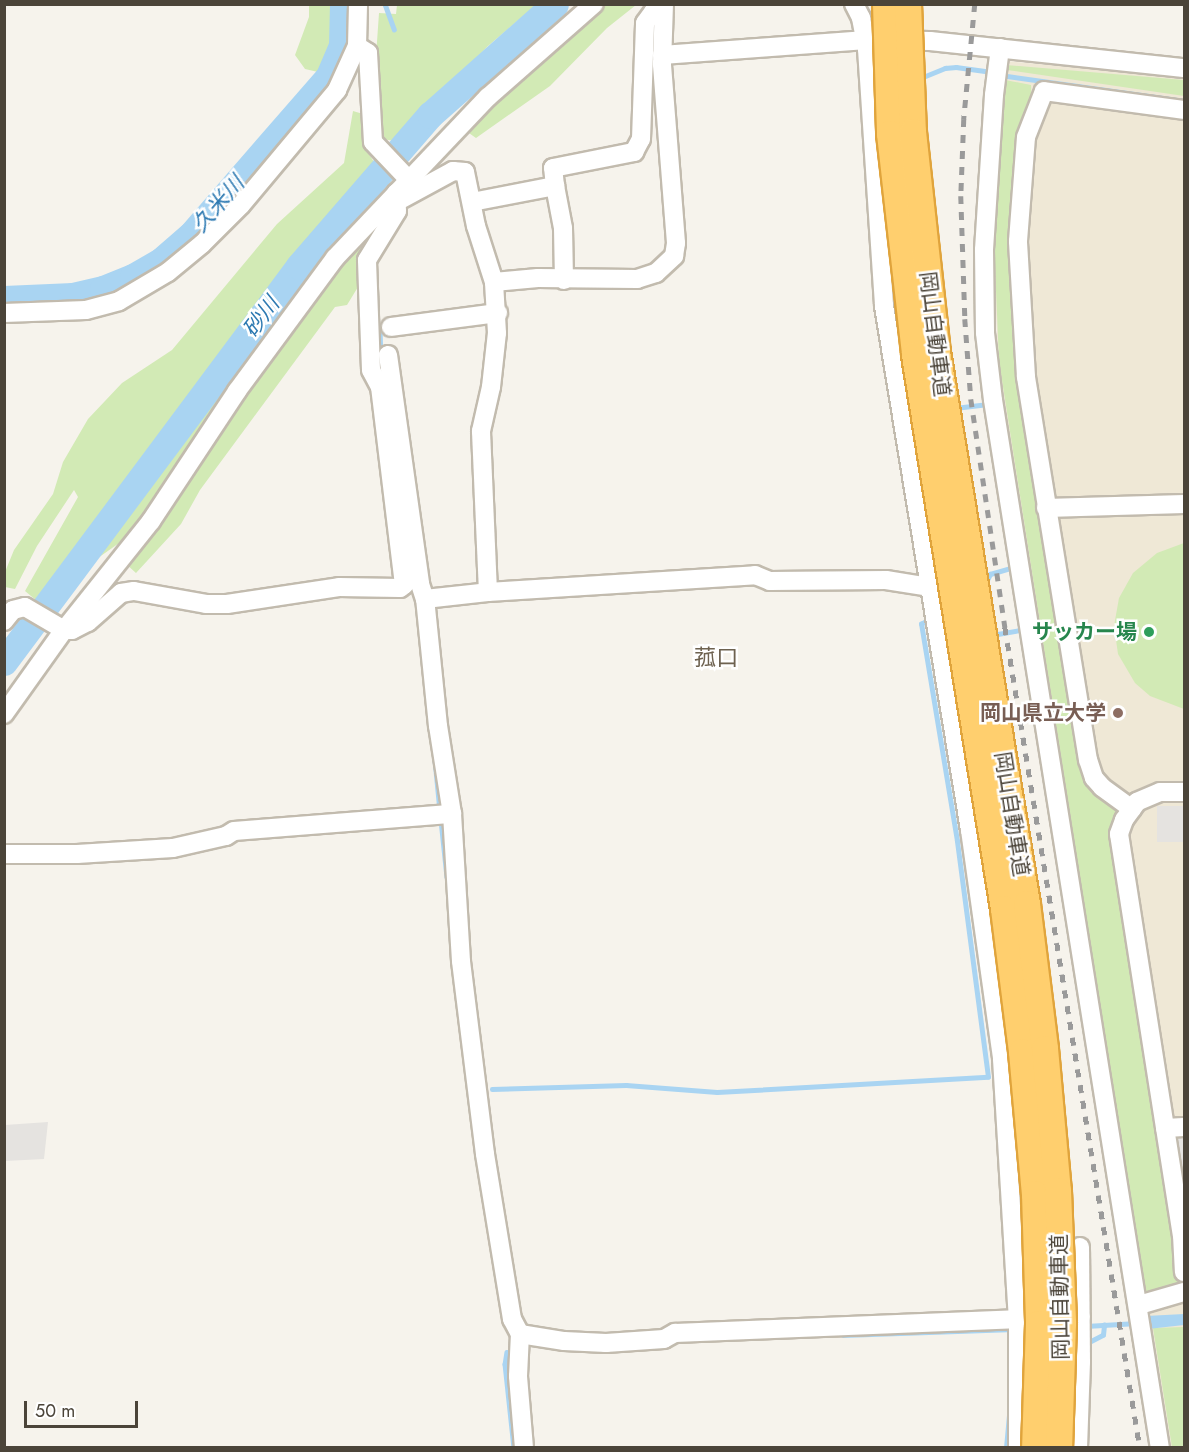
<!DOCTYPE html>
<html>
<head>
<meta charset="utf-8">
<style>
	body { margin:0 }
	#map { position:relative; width:1189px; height:1452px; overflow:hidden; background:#f6f3ec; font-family:Jost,"Noto Sans JP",sans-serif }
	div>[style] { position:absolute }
	.education>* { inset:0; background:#efe8d6 }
	.green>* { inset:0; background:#d2eab5 }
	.parking>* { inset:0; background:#e5e3e0; transform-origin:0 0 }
	.water>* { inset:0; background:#a9d4f2 }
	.stream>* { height:4.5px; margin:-2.25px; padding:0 2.25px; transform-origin:2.25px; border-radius:2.25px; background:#a9d4f2 }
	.river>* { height:27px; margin:-13.5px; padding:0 13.5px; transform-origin:13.5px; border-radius:13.5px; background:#a9d4f2 }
	.roads { filter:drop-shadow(2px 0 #c2bbae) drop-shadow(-2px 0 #c2bbae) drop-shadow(0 2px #c2bbae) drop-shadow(0 -2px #c2bbae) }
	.minor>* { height:18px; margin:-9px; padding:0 9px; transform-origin:9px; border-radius:9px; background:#fff }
	.rail>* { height:4.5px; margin-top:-2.25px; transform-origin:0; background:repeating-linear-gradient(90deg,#9a9a9a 0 8px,transparent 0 16px) }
	.bridges { filter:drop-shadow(2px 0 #e0a43c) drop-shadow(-2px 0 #e0a43c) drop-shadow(0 2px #e0a43c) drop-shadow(0 -2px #e0a43c) }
	.highway-bridge>* { height:26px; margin:-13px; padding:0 13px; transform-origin:13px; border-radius:13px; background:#ffcf6e }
	.dots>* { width:16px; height:16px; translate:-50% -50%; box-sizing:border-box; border:3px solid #fff; border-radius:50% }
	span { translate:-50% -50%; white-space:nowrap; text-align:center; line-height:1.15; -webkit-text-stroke:5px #fff; paint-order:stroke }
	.street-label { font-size:21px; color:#4b4439 }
	.leisure-label { font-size:21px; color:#27864d; font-weight:700 }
	.right { translate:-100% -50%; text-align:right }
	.education-label { font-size:21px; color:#785e54; font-weight:700 }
	.water-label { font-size:22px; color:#2e7ab2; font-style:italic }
	.neighbourhood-label { font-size:22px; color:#6e6250 }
	.frame { position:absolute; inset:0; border:6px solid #4b4439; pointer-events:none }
	.scale { position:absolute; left:24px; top:1401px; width:114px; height:27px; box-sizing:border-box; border:3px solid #4b4439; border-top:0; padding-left:8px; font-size:18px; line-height:21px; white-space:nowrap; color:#4b4439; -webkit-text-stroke:4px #fff; paint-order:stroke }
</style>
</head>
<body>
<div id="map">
	<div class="education">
		<i style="clip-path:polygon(1006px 61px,1184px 77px,1184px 1447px,1171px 1447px,1144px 1296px,998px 362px,993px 242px)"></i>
	</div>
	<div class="green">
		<i style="clip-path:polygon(309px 5px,338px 5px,340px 31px,330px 59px,318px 72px,305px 69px,295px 55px,309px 17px)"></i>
		<i style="clip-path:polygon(397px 5px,536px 5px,488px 46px,396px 141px,381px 139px,376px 56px,379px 13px,396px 14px)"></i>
		<i style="clip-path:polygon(605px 5px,636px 5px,607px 28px,550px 86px,476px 138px,466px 131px,528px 74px,566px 44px)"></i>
		<i style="clip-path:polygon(1006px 65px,1184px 80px,1184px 96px,1007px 70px)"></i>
		<i style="clip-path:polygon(1005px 80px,1031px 85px,1032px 106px,1014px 243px,1082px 752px,1118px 812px,1110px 832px,1113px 857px,1175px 1236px,1179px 1289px,1145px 1294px,999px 361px,994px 243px)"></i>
		<i style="clip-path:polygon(353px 111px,363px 114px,363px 145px,376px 165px,377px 202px,230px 390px,147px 509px,122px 541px,37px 601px,25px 591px,78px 497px,74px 490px,37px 546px,15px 589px,5px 587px,5px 572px,14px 550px,53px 494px,63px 462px,88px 419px,122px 383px,172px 350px,277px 224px,344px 163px)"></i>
		<i style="clip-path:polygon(376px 222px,378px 229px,361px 263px,358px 287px,347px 305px,335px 307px,200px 490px,181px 524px,136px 573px,126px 564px,242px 393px,342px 259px)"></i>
		<i style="clip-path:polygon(1184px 543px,1184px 709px,1150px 696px,1135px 683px,1118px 654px,1114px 626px,1119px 598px,1133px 573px,1157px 553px)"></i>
		<i style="clip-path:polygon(1184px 1327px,1184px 1447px,1172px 1447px,1153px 1328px)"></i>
	</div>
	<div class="parking">
		<i style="left:1184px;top:806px;width:36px;height:27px;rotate:90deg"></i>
		<i style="clip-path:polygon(48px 1122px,44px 1159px,5px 1161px,5px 1125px)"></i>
		<i style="clip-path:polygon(1184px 1134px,1184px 1216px,1175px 1145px,1178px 1138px)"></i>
	</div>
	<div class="water">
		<i style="clip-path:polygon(1184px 1314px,1184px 1325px,1148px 1329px,1146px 1316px)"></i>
	</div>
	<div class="stream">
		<i style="left:385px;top:4px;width:27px;rotate:70deg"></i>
		<i style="left:1000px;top:75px;width:186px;rotate:8deg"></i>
		<i style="left:923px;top:77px;width:24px;rotate:-22deg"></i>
		<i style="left:945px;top:68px;width:11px;rotate:-5deg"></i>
		<i style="left:956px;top:67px;width:36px;rotate:8deg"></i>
		<i style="left:380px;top:329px;width:24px;rotate:88deg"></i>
		<i style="left:955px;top:408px;width:33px;rotate:-7deg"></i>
		<i style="left:985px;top:584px;width:11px;rotate:-63deg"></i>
		<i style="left:990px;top:574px;width:25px;rotate:-16deg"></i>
		<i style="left:992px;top:635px;width:34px;rotate:-10deg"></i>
		<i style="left:435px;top:760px;width:51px;rotate:84.4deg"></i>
		<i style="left:441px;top:820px;width:57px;rotate:84deg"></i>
		<i style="left:492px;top:1089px;width:134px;rotate:-1.7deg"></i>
		<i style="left:626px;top:1085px;width:91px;rotate:4.4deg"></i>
		<i style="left:717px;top:1092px;width:271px;rotate:-3.2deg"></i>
		<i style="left:988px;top:1077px;width:238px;rotate:-97.5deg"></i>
		<i style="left:957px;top:841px;width:220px;rotate:-99.4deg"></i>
		<i style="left:921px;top:624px;width:6px;rotate:-31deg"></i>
		<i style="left:1086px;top:1326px;width:51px;rotate:-3.4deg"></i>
		<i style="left:843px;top:1335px;width:171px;rotate:-2deg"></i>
		<i style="left:1091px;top:1341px;width:13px;rotate:-27deg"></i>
		<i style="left:1103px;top:1335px;width:10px;rotate:-84deg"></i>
		<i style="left:507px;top:1352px;width:12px;rotate:99deg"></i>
		<i style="left:505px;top:1364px;width:84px;rotate:83.9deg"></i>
		<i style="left:1006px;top:1448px;width:44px;rotate:-84.8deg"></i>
	</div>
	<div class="river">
		<i style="left:4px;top:299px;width:69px;rotate:-2.5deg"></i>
		<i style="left:73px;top:296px;width:31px;rotate:-13deg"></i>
		<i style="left:103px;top:289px;width:32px;rotate:-22deg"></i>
		<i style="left:133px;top:277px;width:34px;rotate:-30deg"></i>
		<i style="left:162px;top:260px;width:37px;rotate:-41deg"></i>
		<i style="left:190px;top:236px;width:212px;rotate:-49deg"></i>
		<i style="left:329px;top:76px;width:34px;rotate:-67deg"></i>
		<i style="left:342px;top:45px;width:41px;rotate:-88.6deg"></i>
		<i style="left:4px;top:662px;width:494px;rotate:-53.3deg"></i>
		<i style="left:299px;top:266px;width:200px;rotate:-49.1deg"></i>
		<i style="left:430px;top:115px;width:167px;rotate:-41.6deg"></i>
	</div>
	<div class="roads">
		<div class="minor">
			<i style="left:854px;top:4px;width:16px;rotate:63deg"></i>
			<i style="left:861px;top:18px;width:32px;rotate:79deg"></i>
			<i style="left:867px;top:49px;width:258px;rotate:86.2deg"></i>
			<i style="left:884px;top:306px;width:531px;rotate:80.68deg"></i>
			<i style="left:970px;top:830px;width:231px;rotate:82deg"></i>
			<i style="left:1002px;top:1059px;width:259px;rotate:86.5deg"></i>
			<i style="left:1018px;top:1318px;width:130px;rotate:90deg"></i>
			<i style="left:357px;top:46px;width:13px;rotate:32deg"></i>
			<i style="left:368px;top:53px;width:89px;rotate:86.8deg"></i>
			<i style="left:373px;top:142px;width:52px;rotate:46.5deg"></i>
			<i style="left:1000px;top:48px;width:47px;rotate:97.3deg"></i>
			<i style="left:994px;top:95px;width:155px;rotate:93.7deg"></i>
			<i style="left:984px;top:250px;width:83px;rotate:89.3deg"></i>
			<i style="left:985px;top:333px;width:67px;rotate:83.2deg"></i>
			<i style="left:993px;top:400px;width:1061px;rotate:80.95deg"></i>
			<i style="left:662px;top:55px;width:205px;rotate:-4.2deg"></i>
			<i style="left:866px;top:40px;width:64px;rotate:0.9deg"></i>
			<i style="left:930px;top:41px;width:255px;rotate:6.1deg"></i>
			<i style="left:555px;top:186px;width:43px;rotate:79.2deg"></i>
			<i style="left:563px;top:228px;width:52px;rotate:88.9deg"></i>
			<i style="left:396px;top:202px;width:65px;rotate:-28.5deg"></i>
			<i style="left:453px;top:171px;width:12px;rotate:5deg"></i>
			<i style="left:465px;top:172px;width:55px;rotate:78.5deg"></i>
			<i style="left:476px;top:226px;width:59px;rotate:72.2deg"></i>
			<i style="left:472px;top:202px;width:85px;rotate:-10.9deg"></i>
			<i style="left:555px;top:186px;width:18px;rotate:-96deg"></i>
			<i style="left:553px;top:168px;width:83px;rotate:-11.2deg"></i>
			<i style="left:634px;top:152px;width:15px;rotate:-62deg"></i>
			<i style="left:641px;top:139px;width:116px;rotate:-88deg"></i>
			<i style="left:645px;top:23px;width:14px;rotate:-54deg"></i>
			<i style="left:653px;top:12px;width:12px;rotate:-35deg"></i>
			<i style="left:4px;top:313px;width:82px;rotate:-2.1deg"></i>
			<i style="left:86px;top:310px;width:34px;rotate:-15deg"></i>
			<i style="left:119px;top:301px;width:57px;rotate:-30.6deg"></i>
			<i style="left:168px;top:272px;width:44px;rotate:-39.5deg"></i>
			<i style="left:202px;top:244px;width:55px;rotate:-45deg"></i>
			<i style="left:241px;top:205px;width:150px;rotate:-50.1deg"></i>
			<i style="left:337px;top:90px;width:48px;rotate:-65.6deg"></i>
			<i style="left:357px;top:46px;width:42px;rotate:-88.6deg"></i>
			<i style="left:391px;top:327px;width:108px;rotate:-7.5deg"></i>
			<i style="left:388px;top:355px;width:231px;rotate:82deg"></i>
			<i style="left:420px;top:584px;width:16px;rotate:72deg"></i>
			<i style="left:1046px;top:508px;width:138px;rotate:-1.7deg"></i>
			<i style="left:488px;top:592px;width:268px;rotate:-3.6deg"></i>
			<i style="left:755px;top:575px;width:16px;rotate:22deg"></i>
			<i style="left:770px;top:581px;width:116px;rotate:-0.5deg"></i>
			<i style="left:886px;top:580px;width:45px;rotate:9deg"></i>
			<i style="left:4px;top:621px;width:14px;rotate:-51deg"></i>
			<i style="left:13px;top:610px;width:12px;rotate:-14deg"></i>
			<i style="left:25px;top:607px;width:45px;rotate:30.5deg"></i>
			<i style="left:64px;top:630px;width:8px"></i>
			<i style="left:72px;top:630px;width:18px;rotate:-27deg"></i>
			<i style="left:88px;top:622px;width:44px;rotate:-41.3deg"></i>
			<i style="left:121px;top:593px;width:13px;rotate:-9deg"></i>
			<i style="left:134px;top:591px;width:73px;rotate:10.2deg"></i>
			<i style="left:206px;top:604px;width:21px"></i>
			<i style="left:227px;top:604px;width:113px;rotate:-8.6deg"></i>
			<i style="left:339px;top:587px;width:61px;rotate:0.9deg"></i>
			<i style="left:400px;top:588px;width:5px;rotate:-37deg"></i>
			<i style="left:404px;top:585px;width:199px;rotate:-96.9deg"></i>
			<i style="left:380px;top:387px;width:19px;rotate:-118deg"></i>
			<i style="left:371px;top:370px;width:110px;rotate:-92.1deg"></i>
			<i style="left:367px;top:260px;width:57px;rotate:-58.5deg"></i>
			<i style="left:397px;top:211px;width:18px;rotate:-93deg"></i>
			<i style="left:4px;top:714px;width:103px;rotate:-54.5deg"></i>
			<i style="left:64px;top:630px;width:139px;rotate:-51.4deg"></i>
			<i style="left:151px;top:521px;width:156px;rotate:-56.5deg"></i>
			<i style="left:237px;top:391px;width:165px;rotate:-53.6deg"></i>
			<i style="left:335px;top:258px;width:222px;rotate:-46.5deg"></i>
			<i style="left:488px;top:97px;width:141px;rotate:-41.3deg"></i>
			<i style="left:1184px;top:792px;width:24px;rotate:180deg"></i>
			<i style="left:1160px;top:792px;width:25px;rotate:157deg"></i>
			<i style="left:1137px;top:802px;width:22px;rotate:126deg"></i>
			<i style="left:1124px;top:820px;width:15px;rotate:110deg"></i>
			<i style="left:1119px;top:834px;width:406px;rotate:81.1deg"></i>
			<i style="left:1182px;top:1235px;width:37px;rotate:87deg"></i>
			<i style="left:1132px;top:809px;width:37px;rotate:-144deg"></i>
			<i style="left:1102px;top:787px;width:12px;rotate:-132deg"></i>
			<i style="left:1094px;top:778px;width:19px;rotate:-108deg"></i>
			<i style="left:1088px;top:760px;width:388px;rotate:-99.2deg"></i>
			<i style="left:1026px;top:377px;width:136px;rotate:-93.4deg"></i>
			<i style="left:1018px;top:241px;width:104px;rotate:-85.6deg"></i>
			<i style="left:1026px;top:137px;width:49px;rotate:-68.6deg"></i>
			<i style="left:1044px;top:91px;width:141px;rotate:7.7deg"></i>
			<i style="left:4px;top:854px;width:73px"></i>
			<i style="left:77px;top:854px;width:96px;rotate:-3.6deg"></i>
			<i style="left:173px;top:848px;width:54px;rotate:-12.8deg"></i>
			<i style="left:226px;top:836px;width:9px;rotate:-32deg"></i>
			<i style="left:234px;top:831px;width:219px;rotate:-4.5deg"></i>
			<i style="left:1165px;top:1128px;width:19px;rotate:-3deg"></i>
			<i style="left:1139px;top:1305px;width:47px;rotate:-16.1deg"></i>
			<i style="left:520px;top:1334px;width:45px;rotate:9deg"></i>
			<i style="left:564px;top:1341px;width:42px;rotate:2.7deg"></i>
			<i style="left:606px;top:1343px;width:58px;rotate:-3.9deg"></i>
			<i style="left:664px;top:1339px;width:13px;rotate:-29deg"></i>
			<i style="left:675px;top:1333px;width:406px;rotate:-2.3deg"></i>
			<i style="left:524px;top:1448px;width:72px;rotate:-94.8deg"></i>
			<i style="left:518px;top:1376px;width:42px;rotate:-87.3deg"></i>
			<i style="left:520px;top:1334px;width:17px;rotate:-118deg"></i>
			<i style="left:512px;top:1319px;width:167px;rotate:-99.3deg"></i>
			<i style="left:485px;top:1154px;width:194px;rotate:-97.1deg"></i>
			<i style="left:461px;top:961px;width:147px;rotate:-93.5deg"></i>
			<i style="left:452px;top:814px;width:89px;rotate:-99deg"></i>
			<i style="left:438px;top:726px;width:128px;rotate:-95.8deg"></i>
			<i style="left:425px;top:599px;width:63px;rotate:-6.3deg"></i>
			<i style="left:488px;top:592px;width:161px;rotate:-92.5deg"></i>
			<i style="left:481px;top:431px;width:45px;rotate:-77.2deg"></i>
			<i style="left:491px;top:387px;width:54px;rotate:-83.7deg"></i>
			<i style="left:497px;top:333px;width:51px;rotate:-93.4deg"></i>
			<i style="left:494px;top:282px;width:44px;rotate:-5.2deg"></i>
			<i style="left:538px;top:278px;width:99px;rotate:0.6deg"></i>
			<i style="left:637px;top:279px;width:20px;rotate:-18deg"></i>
			<i style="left:656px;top:273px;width:25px;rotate:-43deg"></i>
			<i style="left:674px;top:256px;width:13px;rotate:-81deg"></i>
			<i style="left:676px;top:243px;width:180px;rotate:-94.5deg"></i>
			<i style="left:662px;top:64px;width:60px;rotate:-88.1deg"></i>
			<i style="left:1078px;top:1448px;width:86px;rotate:-88deg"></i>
			<i style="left:1081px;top:1362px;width:115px;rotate:-90.5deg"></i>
		</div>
	</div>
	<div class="rail">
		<i style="left:975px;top:4px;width:116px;rotate:95.5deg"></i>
		<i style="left:964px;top:119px;width:77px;rotate:92.2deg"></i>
		<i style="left:961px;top:196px;width:123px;rotate:88.1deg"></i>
		<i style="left:965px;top:319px;width:80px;rotate:85.7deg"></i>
		<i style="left:971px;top:399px;width:231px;rotate:81.5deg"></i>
		<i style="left:1005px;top:627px;width:832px;rotate:80.66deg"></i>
	</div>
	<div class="bridges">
		<div class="highway-bridge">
			<i style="left:886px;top:4px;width:130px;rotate:88.2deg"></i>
			<i style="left:890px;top:134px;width:222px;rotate:83.5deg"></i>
			<i style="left:915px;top:355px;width:561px;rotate:80.87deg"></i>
			<i style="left:1004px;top:909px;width:144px;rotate:82.8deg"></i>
			<i style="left:1022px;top:1052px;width:143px;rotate:84.8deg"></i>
			<i style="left:1035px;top:1194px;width:130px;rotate:88.2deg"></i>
			<i style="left:1039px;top:1324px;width:124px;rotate:91.8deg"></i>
			<i style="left:908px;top:4px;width:128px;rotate:87.8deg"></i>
			<i style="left:913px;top:132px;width:221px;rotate:83.8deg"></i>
			<i style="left:937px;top:352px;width:559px;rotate:80.74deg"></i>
			<i style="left:1027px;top:904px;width:146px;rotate:82.9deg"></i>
			<i style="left:1045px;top:1049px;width:143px;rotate:84.8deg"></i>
			<i style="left:1058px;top:1191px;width:132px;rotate:87.8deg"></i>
			<i style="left:1063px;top:1323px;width:125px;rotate:91.8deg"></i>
		</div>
	</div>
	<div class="dots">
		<i style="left:1149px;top:632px;background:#2e9e5b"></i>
		<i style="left:1118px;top:713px;background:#8d6e63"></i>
	</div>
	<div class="street-label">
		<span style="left:935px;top:334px;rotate:83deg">岡山自動車道</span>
		<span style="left:1012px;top:814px;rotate:81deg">岡山自動車道</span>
		<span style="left:1060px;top:1297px;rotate:-91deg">岡山自動車道</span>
	</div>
	<div class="leisure-label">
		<span class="right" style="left:1137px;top:632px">サッカー場</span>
	</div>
	<div class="education-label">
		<span class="right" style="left:1106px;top:713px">岡山県立大学</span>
	</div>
	<div class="water-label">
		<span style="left:218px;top:204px;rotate:-49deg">久米川</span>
		<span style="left:261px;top:317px;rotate:-53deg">砂川</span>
	</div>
	<div class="neighbourhood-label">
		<span style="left:716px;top:658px">菰口</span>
	</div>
	<div class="frame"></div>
	<div class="scale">50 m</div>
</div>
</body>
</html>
